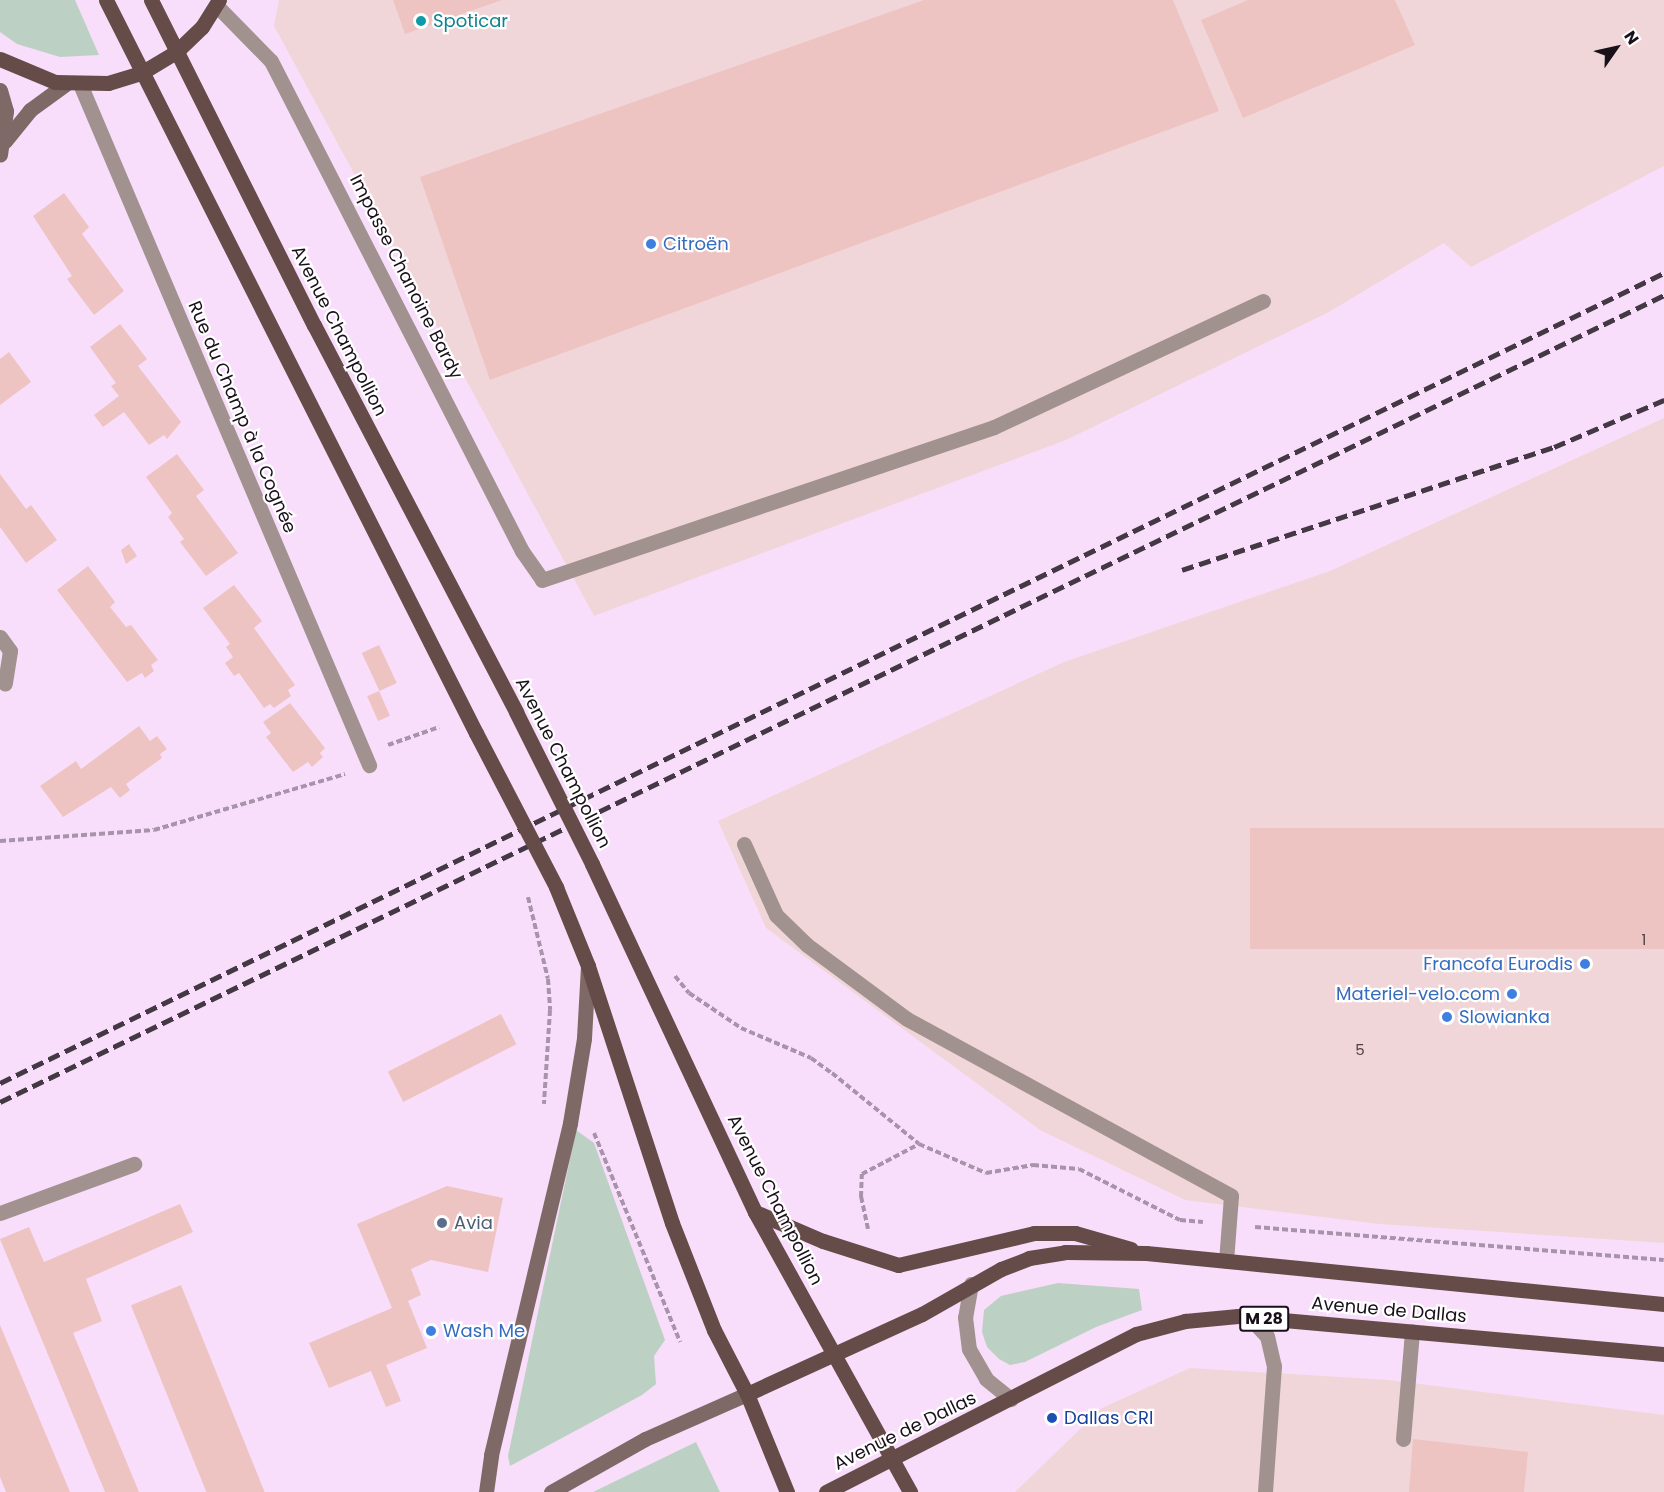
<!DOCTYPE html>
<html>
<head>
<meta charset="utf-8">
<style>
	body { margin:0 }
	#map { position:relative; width:1664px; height:1492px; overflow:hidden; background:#f8defb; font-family:Poppins,sans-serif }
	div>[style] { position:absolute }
	.industrial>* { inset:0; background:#f1d6d9 }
	.green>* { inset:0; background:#bcd1c4 }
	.building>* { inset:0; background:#eec4c3; transform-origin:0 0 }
	.path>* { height:4px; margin-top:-2px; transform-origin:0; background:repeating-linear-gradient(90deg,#a894aa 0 6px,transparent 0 9px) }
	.lane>* { height:15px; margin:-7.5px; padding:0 7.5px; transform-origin:7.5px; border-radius:7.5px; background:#a1928f }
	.street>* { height:15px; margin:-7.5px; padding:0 7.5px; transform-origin:7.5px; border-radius:7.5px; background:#a1928f }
	.secondary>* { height:15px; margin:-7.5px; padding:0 7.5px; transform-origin:7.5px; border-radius:7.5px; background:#7e6966 }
	.primary>* { height:15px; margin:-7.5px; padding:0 7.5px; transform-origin:7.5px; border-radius:7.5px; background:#654c48 }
	.rail>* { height:4.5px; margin-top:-2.25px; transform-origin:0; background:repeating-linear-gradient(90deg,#433844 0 12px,transparent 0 18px) }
	.primary-bridge>* { height:15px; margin:-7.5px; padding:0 7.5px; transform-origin:7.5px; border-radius:7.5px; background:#654c48 }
	.dots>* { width:16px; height:16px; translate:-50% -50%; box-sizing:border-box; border:3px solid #fff; border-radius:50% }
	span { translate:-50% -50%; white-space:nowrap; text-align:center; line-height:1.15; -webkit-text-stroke:4.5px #fff; paint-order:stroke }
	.number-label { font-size:15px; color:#4e3e44 }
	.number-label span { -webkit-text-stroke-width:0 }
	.shield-label span { padding:2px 4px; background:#fff; border:2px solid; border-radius:4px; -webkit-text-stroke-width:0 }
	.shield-label { font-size:16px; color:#19111a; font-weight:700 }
	.culture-label { font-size:18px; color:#0d838f }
	.left { translate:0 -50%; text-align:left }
	.shop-label { font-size:18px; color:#366cbe }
	.right { translate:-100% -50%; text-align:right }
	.street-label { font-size:18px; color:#19111a }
	.service-label { font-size:18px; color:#4e5e75 }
	.transit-label { font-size:18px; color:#164399 }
	.north { position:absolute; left:1586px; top:18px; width:60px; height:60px; -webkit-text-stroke:4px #fff; paint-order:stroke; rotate:56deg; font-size:16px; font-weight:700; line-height:24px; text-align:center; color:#19111a }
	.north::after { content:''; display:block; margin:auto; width:21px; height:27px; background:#19111a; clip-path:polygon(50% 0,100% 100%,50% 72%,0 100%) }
</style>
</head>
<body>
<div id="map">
	<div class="industrial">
		<i style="clip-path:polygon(279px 0,1664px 0,1664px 166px,1471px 267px,1444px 243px,1329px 312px,1066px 440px,594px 616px,274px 26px)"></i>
		<i style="clip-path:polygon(1664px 418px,1664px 1243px,1379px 1224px,1185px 1200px,1040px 1130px,766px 928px,718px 821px,1064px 662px,1330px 571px)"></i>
		<i style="clip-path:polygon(1190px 1368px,1389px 1380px,1664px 1415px,1664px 1492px,1015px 1492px,1102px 1408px)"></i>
	</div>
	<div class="green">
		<i style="clip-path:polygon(0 0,75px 0,99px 55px,60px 57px,17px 44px,0 32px)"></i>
		<i style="clip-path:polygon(576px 1130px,594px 1143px,665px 1340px,654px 1356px,656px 1384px,642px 1395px,510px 1466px,508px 1456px)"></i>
		<i style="clip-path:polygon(1058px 1283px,1139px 1289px,1142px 1310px,1096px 1327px,1025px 1362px,1010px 1365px,999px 1359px,987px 1347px,982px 1332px,984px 1310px,1001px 1296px)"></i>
		<i style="clip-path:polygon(696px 1442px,720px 1492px,593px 1492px)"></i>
	</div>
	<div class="building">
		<i style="clip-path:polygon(393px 0,502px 0,405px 34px)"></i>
		<i style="clip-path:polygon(924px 0,1173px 0,1219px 111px,490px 380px,420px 177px)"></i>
		<i style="clip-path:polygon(1248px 0,1395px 0,1415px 45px,1243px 118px,1201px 20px)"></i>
		<i style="clip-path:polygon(64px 193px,89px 227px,82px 234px,124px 291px,94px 315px,67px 279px,72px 276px,33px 216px)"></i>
		<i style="clip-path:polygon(120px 324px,147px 359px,138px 366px,181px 422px,167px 439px,164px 435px,149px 445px,124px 412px,103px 427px,94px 415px,119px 396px,111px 386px,116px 383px,90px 347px)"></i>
		<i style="clip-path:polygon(9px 352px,31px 382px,0 405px,0 359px)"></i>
		<i style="clip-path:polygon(177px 454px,204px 490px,196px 496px,238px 553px,206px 576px,180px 542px,184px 539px,168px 517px,172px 513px,146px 477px)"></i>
		<i style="clip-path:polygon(0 474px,26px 509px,31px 505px,57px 540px,26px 563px,0 527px)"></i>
		<i style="clip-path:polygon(129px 544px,137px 556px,126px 564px,121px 550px)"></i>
		<i style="clip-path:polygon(88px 566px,115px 602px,110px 607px,126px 627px,131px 625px,158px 660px,151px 665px,154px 671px,145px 678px,142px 673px,127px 682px,57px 590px)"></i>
		<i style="clip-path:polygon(234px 585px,262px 621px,254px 628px,295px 685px,288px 690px,291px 696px,274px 708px,270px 704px,264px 708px,239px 673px,234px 676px,225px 663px,233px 657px,226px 647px,230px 644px,203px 608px)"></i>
		<i style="left:379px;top:645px;width:42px;height:19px;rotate:65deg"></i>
		<i style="left:379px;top:691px;width:27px;height:13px;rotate:66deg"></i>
		<i style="clip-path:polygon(290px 703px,325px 748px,320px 753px,323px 757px,312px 767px,308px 762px,293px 772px,266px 737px,271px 733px,263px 722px)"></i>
		<i style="clip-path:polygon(139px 726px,150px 741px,157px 736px,167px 749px,160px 754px,162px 758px,126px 784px,130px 790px,120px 798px,111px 787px,63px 817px,40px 786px,76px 761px,81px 769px)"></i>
		<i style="left:1664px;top:828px;width:121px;height:414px;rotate:90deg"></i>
		<i style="left:501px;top:1014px;width:34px;height:127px;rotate:63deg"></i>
		<i style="clip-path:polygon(447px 1186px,503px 1198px,488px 1272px,431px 1260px,411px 1269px,421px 1295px,408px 1301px,427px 1348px,386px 1365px,401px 1401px,386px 1407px,371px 1371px,329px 1388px,309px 1343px,392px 1308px,357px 1224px)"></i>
		<i style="clip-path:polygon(180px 1204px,193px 1232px,86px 1279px,102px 1321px,73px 1333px,139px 1492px,105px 1492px,0 1239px,29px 1227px,44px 1262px)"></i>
		<i style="left:181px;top:1285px;width:223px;height:54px;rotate:68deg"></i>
		<i style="clip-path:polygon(0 1325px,70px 1492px,6px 1492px,0 1477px)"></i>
		<i style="clip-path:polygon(1413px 1439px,1528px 1452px,1524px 1492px,1409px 1492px)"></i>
	</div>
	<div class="path">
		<i style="left:388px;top:745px;width:54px;rotate:-19.4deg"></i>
		<i style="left:0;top:841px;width:154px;rotate:-4.1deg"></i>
		<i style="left:154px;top:830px;width:199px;rotate:-16.3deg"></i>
		<i style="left:528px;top:897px;width:84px;rotate:76.3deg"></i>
		<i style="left:548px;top:979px;width:31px;rotate:86deg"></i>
		<i style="left:550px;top:1010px;width:94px;rotate:93.7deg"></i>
		<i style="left:675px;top:976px;width:22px;rotate:51deg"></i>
		<i style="left:689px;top:993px;width:63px;rotate:33.9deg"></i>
		<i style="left:741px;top:1028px;width:76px;rotate:23.2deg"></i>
		<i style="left:811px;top:1058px;width:26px;rotate:36deg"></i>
		<i style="left:832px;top:1073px;width:112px;rotate:39.2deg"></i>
		<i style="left:594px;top:1133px;width:226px;rotate:67.6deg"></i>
		<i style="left:1255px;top:1227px;width:410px;rotate:4.6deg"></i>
		<i style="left:868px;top:1229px;width:33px;rotate:-102deg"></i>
		<i style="left:861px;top:1197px;width:23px;rotate:-88deg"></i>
		<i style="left:862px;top:1174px;width:64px;rotate:-27.8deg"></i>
		<i style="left:919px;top:1144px;width:73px;rotate:23.4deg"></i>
		<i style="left:986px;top:1173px;width:48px;rotate:-9.7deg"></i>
		<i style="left:1033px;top:1165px;width:46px;rotate:5deg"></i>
		<i style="left:1079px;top:1169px;width:113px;rotate:26.8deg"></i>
		<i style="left:1180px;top:1220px;width:23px;rotate:5deg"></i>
	</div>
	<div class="lane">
		<i style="left:542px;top:580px;width:477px;rotate:-18.7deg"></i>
		<i style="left:994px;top:427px;width:297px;rotate:-25.1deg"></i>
		<i style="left:744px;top:844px;width:78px;rotate:65.7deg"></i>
		<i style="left:776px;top:915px;width:43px;rotate:44.1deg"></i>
		<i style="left:807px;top:945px;width:124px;rotate:36.5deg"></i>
		<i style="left:907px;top:1019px;width:369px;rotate:28.6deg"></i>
		<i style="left:1231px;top:1196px;width:65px;rotate:94.4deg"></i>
		<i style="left:971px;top:1284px;width:34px;rotate:100deg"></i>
		<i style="left:965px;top:1317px;width:32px;rotate:83deg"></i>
		<i style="left:969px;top:1349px;width:34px;rotate:60deg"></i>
		<i style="left:986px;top:1379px;width:32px;rotate:39deg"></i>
		<i style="left:1249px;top:1317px;width:26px;rotate:47deg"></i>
		<i style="left:1267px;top:1336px;width:31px;rotate:77deg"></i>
		<i style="left:1274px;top:1366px;width:126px;rotate:94.1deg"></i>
		<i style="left:1403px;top:1439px;width:108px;rotate:-85.2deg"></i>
	</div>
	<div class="street">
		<i style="left:216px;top:5px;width:78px;rotate:45.5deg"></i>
		<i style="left:271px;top:61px;width:551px;rotate:62.88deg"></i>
		<i style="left:522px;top:551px;width:35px;rotate:55deg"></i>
		<i style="left:80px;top:84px;width:740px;rotate:67deg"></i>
		<i style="left:0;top:637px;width:17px;rotate:54deg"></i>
		<i style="left:10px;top:651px;width:33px;rotate:99deg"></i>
		<i style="left:0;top:1213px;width:143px;rotate:-20.1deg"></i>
	</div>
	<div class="secondary">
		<i style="left:0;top:90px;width:22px;rotate:74deg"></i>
		<i style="left:6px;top:111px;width:44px;rotate:97.8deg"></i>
		<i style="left:5px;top:141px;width:40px;rotate:-51deg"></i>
		<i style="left:30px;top:110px;width:46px;rotate:-36.1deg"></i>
		<i style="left:486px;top:1492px;width:37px;rotate:-82deg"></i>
		<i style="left:491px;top:1455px;width:341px;rotate:-76.6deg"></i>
		<i style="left:570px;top:1123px;width:86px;rotate:-80.6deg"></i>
		<i style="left:584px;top:1038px;width:72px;rotate:-86.8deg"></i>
		<i style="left:551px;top:1492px;width:108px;rotate:-29.4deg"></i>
		<i style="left:645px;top:1439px;width:111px;rotate:-23.8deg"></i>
	</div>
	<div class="primary">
		<i style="left:106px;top:0;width:821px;rotate:63.22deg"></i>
		<i style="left:151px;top:0;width:364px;rotate:63.4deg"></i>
		<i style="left:314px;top:325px;width:437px;rotate:62.4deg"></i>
		<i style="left:0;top:59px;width:60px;rotate:22.7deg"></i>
		<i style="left:55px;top:82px;width:53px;rotate:1.1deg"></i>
		<i style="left:108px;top:83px;width:34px;rotate:-17deg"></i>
		<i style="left:141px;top:73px;width:41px;rotate:-31deg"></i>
		<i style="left:176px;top:52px;width:36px;rotate:-44deg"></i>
		<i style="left:202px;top:27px;width:32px;rotate:-58deg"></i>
		<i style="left:592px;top:864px;width:384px;rotate:64.9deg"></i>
		<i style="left:755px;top:1212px;width:320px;rotate:61deg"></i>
		<i style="left:556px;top:887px;width:85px;rotate:67.9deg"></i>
		<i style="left:588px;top:966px;width:270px;rotate:71.9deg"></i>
		<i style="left:672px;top:1223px;width:115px;rotate:68.6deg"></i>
		<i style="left:714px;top:1330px;width:72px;rotate:62.7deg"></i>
		<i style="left:747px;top:1394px;width:106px;rotate:67.8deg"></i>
		<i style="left:755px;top:1212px;width:74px;rotate:23.1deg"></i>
		<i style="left:823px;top:1241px;width:79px;rotate:17.7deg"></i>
		<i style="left:898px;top:1265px;width:140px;rotate:-13.2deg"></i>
		<i style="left:1034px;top:1233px;width:41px"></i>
		<i style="left:1075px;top:1233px;width:58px;rotate:15.9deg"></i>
		<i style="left:747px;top:1394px;width:192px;rotate:-24.6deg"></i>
		<i style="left:922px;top:1314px;width:91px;rotate:-29.7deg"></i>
		<i style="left:1001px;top:1269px;width:30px;rotate:-21deg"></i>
		<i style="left:1029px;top:1258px;width:36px;rotate:-9deg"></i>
		<i style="left:1065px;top:1252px;width:81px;rotate:0.7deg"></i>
		<i style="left:1146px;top:1253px;width:521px;rotate:5.62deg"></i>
		<i style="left:826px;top:1492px;width:348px;rotate:-27deg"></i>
		<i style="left:1136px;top:1334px;width:51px;rotate:-14.9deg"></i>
		<i style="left:1185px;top:1321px;width:53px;rotate:-5.4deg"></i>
		<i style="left:1238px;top:1316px;width:428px;rotate:5.1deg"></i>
	</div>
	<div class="rail">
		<i style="left:1182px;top:570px;width:392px;rotate:-18.3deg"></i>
		<i style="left:1554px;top:447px;width:120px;rotate:-23.1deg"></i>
		<i style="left:0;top:1083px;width:1851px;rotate:-25.96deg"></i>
		<i style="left:0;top:1102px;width:1849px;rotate:-25.87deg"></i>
	</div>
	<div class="primary-bridge">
		<i style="left:516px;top:712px;width:170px;rotate:63.4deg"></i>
		<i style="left:476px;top:733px;width:174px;rotate:62.5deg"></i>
	</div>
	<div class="dots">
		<i style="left:421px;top:21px;background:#0f9aa8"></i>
		<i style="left:651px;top:244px;background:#3f7fe0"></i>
		<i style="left:1585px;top:964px;background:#3f7fe0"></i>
		<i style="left:1512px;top:994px;background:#3f7fe0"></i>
		<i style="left:1447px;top:1017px;background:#3f7fe0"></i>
		<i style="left:442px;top:1223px;background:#5c6f8a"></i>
		<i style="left:431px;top:1331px;background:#3f7fe0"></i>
		<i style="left:1052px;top:1418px;background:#1a4fb4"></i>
	</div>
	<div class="number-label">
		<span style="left:1644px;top:940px">1</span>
		<span style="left:1360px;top:1050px">5</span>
	</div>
	<div class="shield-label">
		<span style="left:1264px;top:1319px">M 28</span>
	</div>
	<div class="culture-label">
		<span class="left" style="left:433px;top:21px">Spoticar</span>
	</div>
	<div class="shop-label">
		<span class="left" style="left:663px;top:244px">Citroën</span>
		<span class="right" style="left:1573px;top:964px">Francofa Eurodis</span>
		<span class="right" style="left:1500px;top:994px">Materiel-velo.com</span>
		<span class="left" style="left:1459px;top:1017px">Slowianka</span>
		<span class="left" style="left:443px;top:1331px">Wash Me</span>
	</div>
	<div class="street-label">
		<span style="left:406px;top:277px;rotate:63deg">Impasse Chanoine Bardy</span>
		<span style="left:339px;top:331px;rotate:63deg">Avenue Champollion</span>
		<span style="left:242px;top:417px;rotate:67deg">Rue du Champ à la Cognée</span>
		<span style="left:563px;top:763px;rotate:63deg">Avenue Champollion</span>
		<span style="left:775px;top:1200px;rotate:63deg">Avenue Champollion</span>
		<span style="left:1389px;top:1310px;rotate:5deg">Avenue de Dallas</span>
		<span style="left:905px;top:1431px;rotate:-26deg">Avenue de Dallas</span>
	</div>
	<div class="service-label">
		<span class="left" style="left:454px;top:1223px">Avia</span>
	</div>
	<div class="transit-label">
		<span class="left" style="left:1064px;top:1418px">Dallas CRI</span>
	</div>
	<div class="north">N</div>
</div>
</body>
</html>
